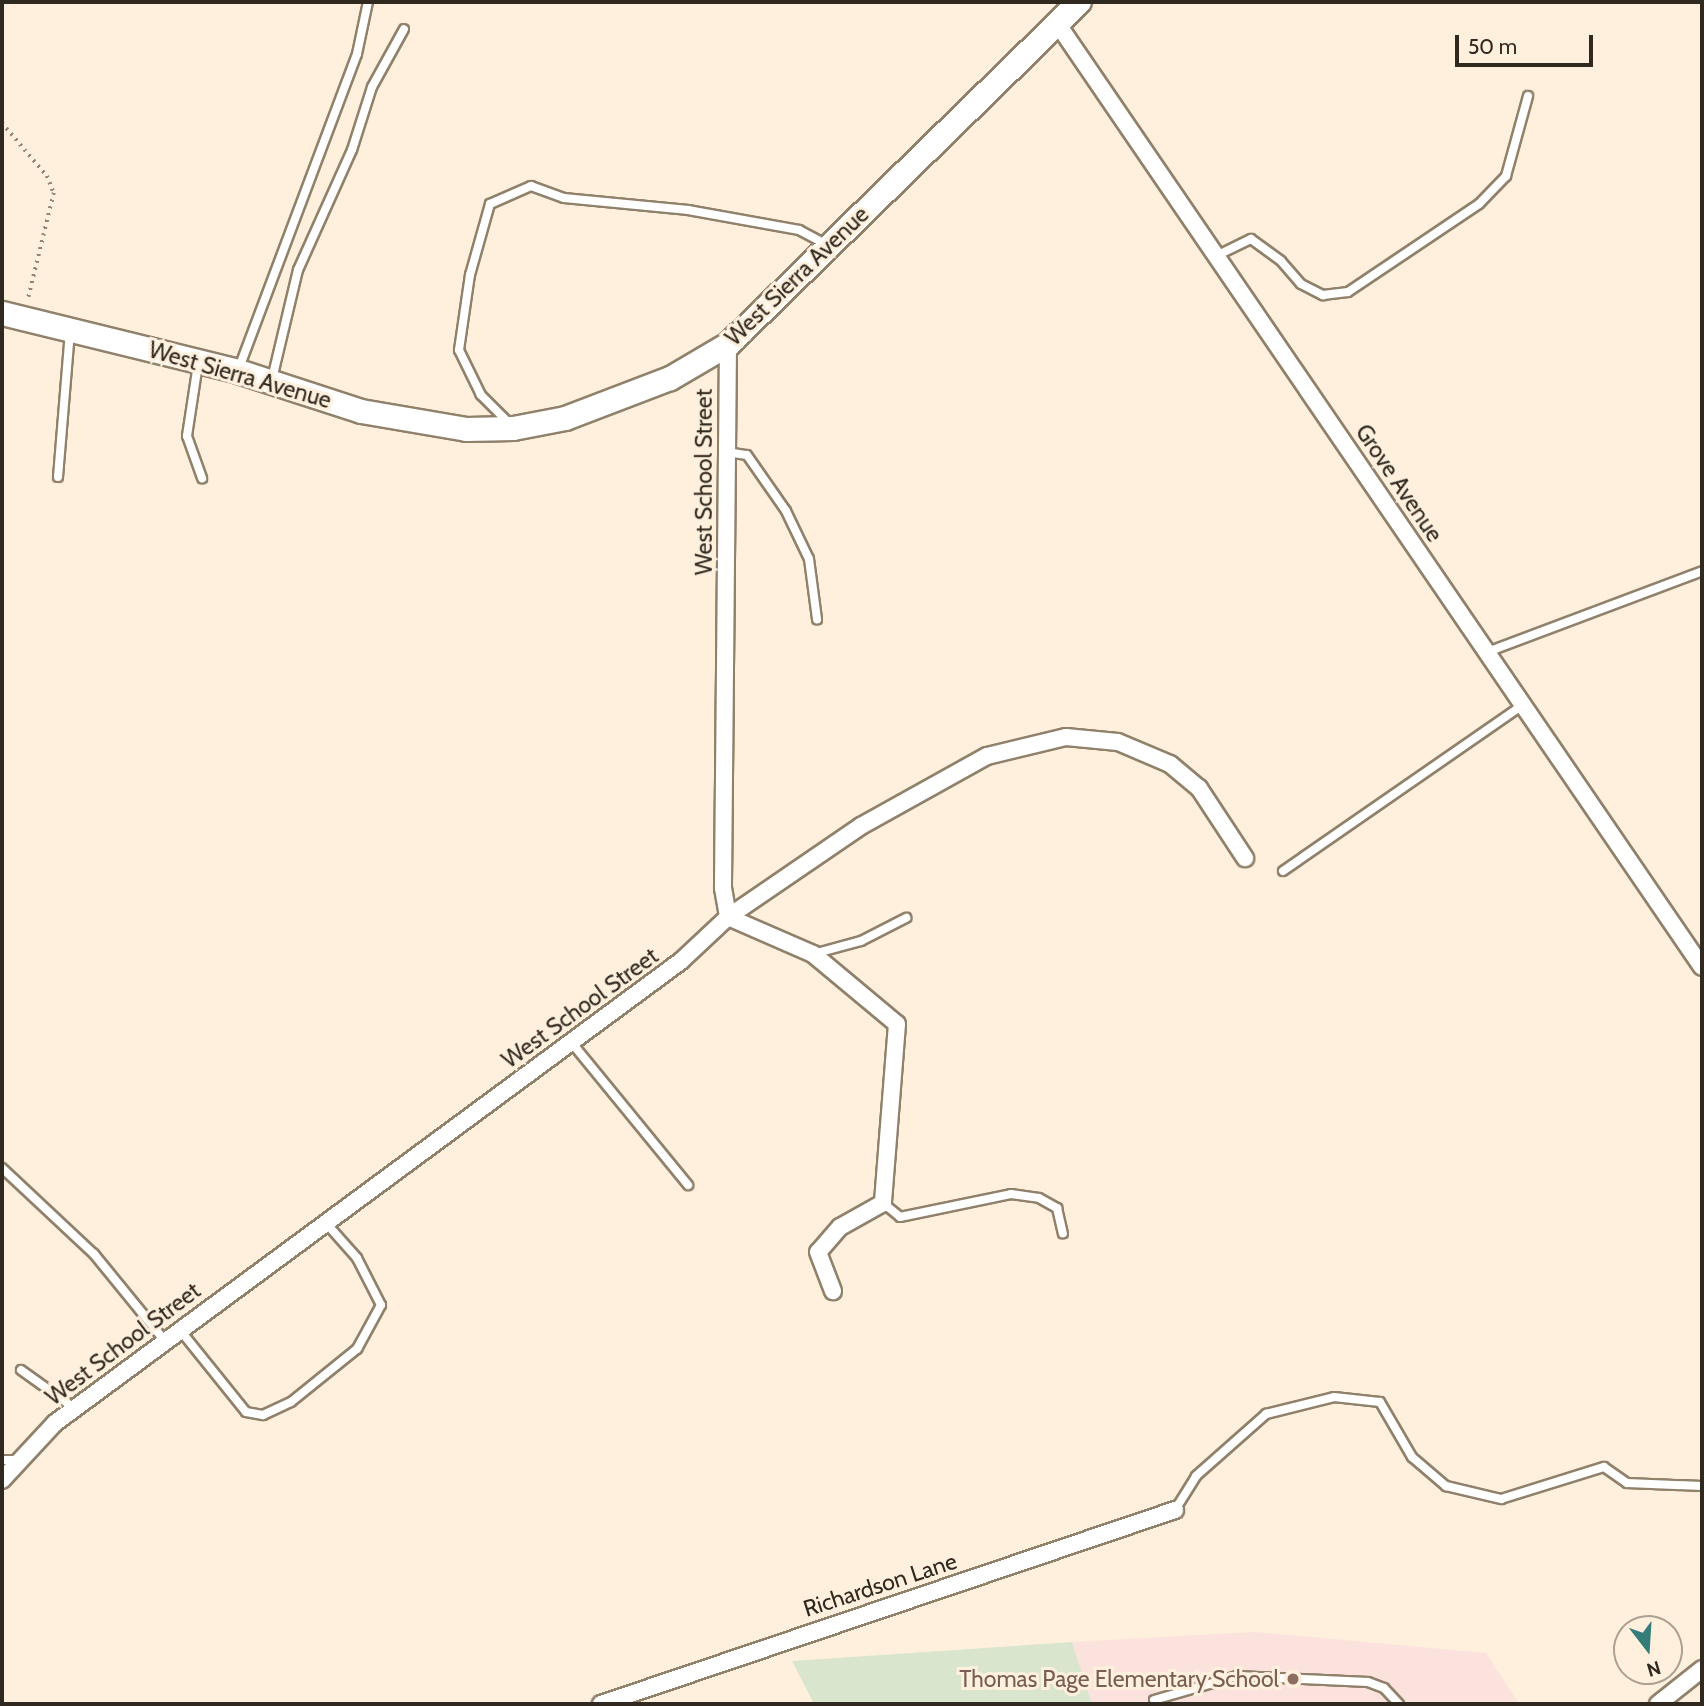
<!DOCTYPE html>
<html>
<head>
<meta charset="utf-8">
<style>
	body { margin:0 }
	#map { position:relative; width:1704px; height:1706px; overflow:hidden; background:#fef0dd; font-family:Cabin,sans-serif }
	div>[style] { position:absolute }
	.education>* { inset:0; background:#fce2dc }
	.green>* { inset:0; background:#d9e5cd }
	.path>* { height:3.5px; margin-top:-1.75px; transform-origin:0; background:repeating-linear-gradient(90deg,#8f8678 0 2px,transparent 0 7px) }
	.roads { filter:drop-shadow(2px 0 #90816b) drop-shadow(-2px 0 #90816b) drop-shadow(0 2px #90816b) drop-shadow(0 -2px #90816b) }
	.lane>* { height:8px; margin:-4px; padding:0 4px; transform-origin:4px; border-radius:4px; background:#fff }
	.street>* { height:16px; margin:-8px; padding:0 8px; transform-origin:8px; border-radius:8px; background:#fff }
	.secondary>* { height:23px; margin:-11.5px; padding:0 11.5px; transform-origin:11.5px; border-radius:11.5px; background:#fff }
	.dots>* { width:19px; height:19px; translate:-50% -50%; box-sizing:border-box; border:4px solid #fef0dd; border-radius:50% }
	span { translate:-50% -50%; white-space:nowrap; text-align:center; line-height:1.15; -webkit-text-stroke:6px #fef0dd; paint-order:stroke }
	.street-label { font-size:23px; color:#2f2920 }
	.education-label { font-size:23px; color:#785e54 }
	.right { translate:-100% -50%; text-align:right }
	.frame { position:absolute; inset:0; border:4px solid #2f2920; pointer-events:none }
	.north { position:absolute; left:1613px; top:1615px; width:70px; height:70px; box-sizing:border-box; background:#fef0dd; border:2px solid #aba091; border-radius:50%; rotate:163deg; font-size:19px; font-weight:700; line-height:28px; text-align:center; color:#2f2920 }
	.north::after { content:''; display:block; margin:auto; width:24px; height:32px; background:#357d7a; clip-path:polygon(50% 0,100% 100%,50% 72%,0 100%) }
	.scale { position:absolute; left:1455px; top:35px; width:138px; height:32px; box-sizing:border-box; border:4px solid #2f2920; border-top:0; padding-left:9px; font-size:21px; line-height:24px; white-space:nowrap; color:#2f2920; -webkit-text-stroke:5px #fef0dd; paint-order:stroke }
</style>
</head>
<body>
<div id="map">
	<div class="education">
		<i style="clip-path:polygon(1256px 1632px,1486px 1653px,1519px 1704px,1092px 1704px,1072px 1642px)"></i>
	</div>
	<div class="green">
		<i style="clip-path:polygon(1072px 1642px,1091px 1701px,1098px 1704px,814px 1704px,792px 1661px)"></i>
	</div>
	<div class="path">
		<i style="left:2px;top:123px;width:70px;rotate:49.7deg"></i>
		<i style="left:47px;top:176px;width:18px;rotate:68deg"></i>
		<i style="left:54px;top:193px;width:110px;rotate:103.7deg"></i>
	</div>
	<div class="roads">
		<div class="lane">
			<i style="left:1216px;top:256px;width:39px;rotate:-26deg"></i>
			<i style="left:1251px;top:239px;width:37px;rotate:36deg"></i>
			<i style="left:1281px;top:261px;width:30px;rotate:49deg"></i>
			<i style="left:1301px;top:284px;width:25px;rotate:27deg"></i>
			<i style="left:1323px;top:295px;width:25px;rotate:-7deg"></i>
			<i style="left:1348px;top:292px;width:158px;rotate:-33.9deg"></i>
			<i style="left:1479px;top:204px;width:39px;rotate:-46deg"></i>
			<i style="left:1506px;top:176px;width:83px;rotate:-74.6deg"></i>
			<i style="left:198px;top:364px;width:73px;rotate:98.7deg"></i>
			<i style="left:187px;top:436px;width:45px;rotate:70.3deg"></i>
			<i style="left:239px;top:368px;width:335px;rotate:-69.4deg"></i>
			<i style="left:357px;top:54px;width:53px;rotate:-78.1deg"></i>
			<i style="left:272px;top:379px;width:112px;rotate:-76.6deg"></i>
			<i style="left:298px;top:270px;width:132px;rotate:-65.8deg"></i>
			<i style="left:352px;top:150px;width:66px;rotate:-72.4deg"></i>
			<i style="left:372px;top:87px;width:66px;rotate:-61.1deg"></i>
			<i style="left:509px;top:423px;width:40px;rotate:-135deg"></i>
			<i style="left:481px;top:395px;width:50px;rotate:-116.1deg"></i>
			<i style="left:459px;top:350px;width:76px;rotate:-81.7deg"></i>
			<i style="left:470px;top:275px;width:74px;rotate:-74.3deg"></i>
			<i style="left:490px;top:204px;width:45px;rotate:-23.7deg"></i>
			<i style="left:531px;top:186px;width:35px;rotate:20deg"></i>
			<i style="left:564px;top:198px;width:125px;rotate:5.5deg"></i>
			<i style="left:688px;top:210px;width:113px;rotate:10.2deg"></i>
			<i style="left:799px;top:230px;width:30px;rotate:28deg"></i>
			<i style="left:727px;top:452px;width:20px;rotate:9deg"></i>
			<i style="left:747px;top:455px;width:68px;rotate:55.1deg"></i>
			<i style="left:786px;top:511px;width:53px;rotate:64.4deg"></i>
			<i style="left:809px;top:559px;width:61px;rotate:82.4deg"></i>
			<i style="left:58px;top:477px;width:145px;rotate:-85.3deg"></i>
			<i style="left:1487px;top:652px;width:230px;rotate:-20.6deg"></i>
			<i style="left:1283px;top:871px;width:292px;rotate:-34.7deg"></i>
			<i style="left:813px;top:954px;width:50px;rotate:-15.2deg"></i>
			<i style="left:861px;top:941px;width:51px;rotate:-27.1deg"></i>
			<i style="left:571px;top:1042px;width:185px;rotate:50.7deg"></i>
			<i style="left:2px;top:1168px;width:126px;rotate:43.1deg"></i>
			<i style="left:94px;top:1254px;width:112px;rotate:50.8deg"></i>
			<i style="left:883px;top:1203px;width:22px;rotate:39deg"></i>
			<i style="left:900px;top:1217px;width:113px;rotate:-11.7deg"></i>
			<i style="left:1011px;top:1194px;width:28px;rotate:8deg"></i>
			<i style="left:1039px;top:1198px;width:21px;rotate:29deg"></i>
			<i style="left:1057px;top:1208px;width:26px;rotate:77deg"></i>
			<i style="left:180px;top:1330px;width:105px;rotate:51.2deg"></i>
			<i style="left:246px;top:1412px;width:17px;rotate:10deg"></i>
			<i style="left:263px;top:1415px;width:31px;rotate:-25deg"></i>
			<i style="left:291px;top:1402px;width:85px;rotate:-38.8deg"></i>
			<i style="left:357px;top:1349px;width:50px;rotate:-61.4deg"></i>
			<i style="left:381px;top:1305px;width:53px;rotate:-117.1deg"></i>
			<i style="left:357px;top:1258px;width:47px;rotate:-131.5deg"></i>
			<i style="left:21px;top:1370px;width:65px;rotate:35.6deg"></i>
			<i style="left:2px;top:1460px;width:16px"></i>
			<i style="left:1175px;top:1510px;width:40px;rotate:-58deg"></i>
			<i style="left:1196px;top:1476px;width:94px;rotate:-41.5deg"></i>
			<i style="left:1266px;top:1414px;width:70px;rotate:-14deg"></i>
			<i style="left:1334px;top:1397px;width:46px;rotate:6.2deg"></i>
			<i style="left:1380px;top:1402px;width:64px;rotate:59.8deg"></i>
			<i style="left:1412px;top:1457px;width:45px;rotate:40.5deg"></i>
			<i style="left:1446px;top:1486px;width:57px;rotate:13.3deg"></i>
			<i style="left:1501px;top:1499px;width:108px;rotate:-17.3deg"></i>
			<i style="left:1604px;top:1467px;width:28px;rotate:35deg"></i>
			<i style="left:1627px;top:1483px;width:75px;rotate:2.3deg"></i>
			<i style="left:1154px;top:1700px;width:86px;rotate:-16.1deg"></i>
			<i style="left:1237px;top:1676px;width:131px;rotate:2.6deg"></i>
			<i style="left:1368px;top:1682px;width:17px;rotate:21deg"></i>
			<i style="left:1384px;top:1688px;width:22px;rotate:47deg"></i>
		</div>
		<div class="street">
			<i style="left:1057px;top:23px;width:1143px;rotate:55.66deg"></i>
			<i style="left:728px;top:344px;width:544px;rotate:90.53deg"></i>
			<i style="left:723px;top:888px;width:29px;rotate:80deg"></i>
			<i style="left:728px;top:917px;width:93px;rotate:23.5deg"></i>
			<i style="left:813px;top:954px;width:109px;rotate:39.8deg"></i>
			<i style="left:897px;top:1024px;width:180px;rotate:94.5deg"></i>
			<i style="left:883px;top:1203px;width:49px;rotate:150.8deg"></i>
			<i style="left:840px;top:1227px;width:33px;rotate:131deg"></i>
			<i style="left:818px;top:1252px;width:42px;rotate:69deg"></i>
			<i style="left:2px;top:1480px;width:78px;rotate:-47.1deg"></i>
			<i style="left:55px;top:1423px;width:778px;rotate:-36.43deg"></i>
			<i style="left:681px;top:961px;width:64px;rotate:-43.1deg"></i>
			<i style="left:728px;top:917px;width:161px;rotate:-34.4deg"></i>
			<i style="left:861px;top:826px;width:144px;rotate:-29.1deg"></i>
			<i style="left:987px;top:756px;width:81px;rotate:-13.5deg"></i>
			<i style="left:1066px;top:737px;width:52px;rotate:5.5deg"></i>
			<i style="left:1118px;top:742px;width:56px;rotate:22.9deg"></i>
			<i style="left:1170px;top:764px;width:38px;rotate:40deg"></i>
			<i style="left:1199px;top:788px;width:84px;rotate:56.7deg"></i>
			<i style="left:601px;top:1704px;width:606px;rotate:-18.67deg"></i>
			<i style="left:1658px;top:1704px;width:56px;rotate:-38.5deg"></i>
		</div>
		<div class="secondary">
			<i style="left:2px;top:313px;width:243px;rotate:13.8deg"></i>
			<i style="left:238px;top:371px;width:129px;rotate:18deg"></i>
			<i style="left:361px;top:411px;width:107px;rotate:9.7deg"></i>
			<i style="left:466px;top:429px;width:47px;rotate:-1.2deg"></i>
			<i style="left:513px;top:428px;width:53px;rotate:-10.9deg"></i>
			<i style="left:565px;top:418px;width:112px;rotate:-20.9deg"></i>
			<i style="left:670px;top:378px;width:67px;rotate:-30.4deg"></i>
			<i style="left:728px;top:344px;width:490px;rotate:-44.3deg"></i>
		</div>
	</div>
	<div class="dots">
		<i style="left:1293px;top:1679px;background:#8d6e63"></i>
	</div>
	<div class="street-label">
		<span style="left:797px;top:276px;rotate:-44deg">West Sierra Avenue</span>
		<span style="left:240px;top:375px;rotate:16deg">West Sierra Avenue</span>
		<span style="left:704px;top:482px;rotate:-90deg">West School Street</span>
		<span style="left:1399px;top:483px;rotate:56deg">Grove Avenue</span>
		<span style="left:580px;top:1008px;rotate:-36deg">West School Street</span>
		<span style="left:123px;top:1344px;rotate:-37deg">West School Street</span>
		<span style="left:880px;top:1585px;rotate:-18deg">Richardson Lane</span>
	</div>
	<div class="education-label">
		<span class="right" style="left:1279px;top:1679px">Thomas Page Elementary School</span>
	</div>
	<div class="frame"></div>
	<div class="north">N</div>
	<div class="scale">50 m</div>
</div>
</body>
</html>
